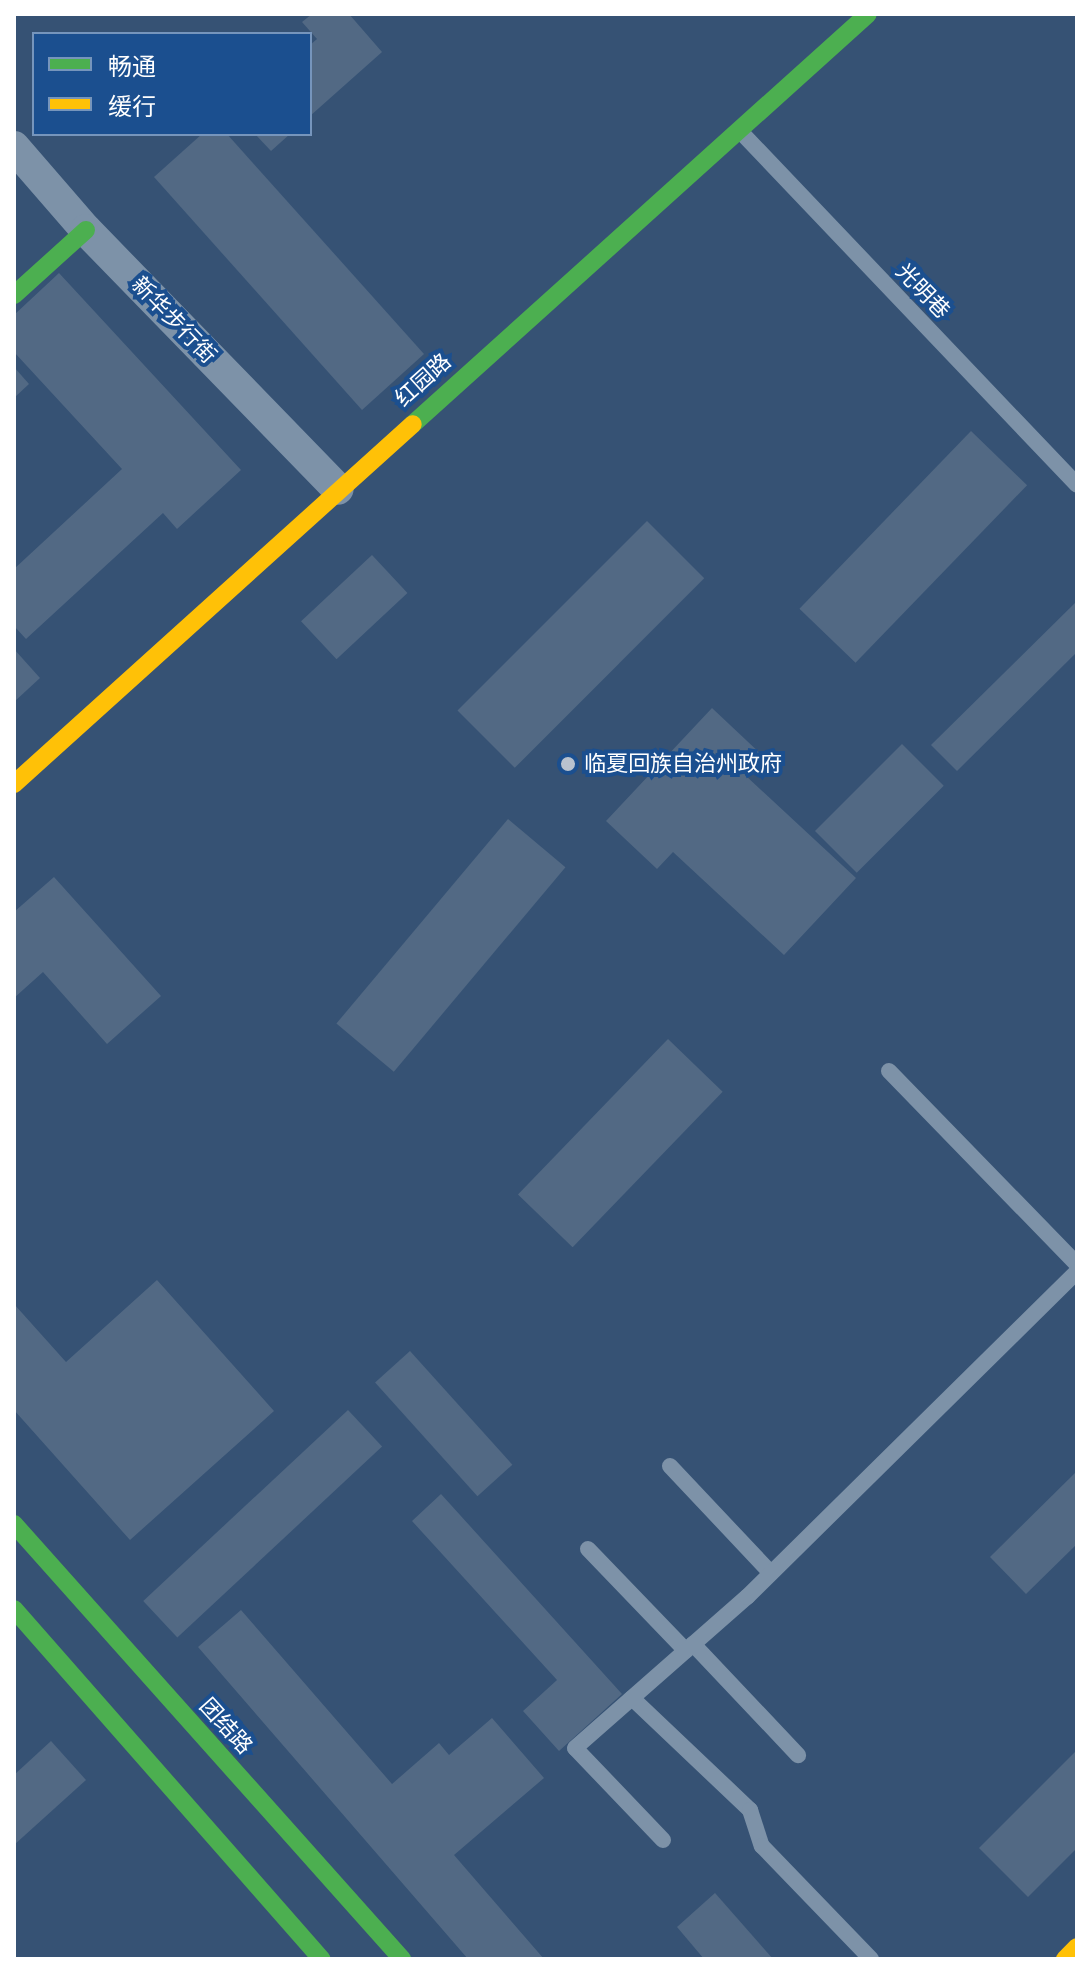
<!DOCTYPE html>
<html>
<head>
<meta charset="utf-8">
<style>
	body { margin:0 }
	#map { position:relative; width:1091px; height:1973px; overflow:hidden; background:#365274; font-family:Raleway,"Noto Sans SC",sans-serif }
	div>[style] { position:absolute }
	.building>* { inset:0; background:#526984; transform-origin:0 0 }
	.lane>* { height:16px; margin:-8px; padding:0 8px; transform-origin:8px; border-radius:8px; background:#7d92a8 }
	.street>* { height:32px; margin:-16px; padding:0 16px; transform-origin:16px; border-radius:16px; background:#7d92a8 }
	.fast>* { height:18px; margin:-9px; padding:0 9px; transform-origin:9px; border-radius:9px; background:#4caf50 }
	.slow>* { height:18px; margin:-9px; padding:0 9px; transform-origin:9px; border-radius:9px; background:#ffc107 }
	.dots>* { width:22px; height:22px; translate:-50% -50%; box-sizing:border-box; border:4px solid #1b4f8f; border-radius:50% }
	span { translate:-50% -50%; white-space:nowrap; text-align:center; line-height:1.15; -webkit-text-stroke:8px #1b4f8f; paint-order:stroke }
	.street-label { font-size:22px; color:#fff }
	.poi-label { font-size:22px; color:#fff }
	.left { translate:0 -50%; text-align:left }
	.frame { position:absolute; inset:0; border:16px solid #fff; pointer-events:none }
	.legend { position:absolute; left:32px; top:32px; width:280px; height:104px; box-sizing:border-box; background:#1b4f8f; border:2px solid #7695bc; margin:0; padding:10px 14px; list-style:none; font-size:24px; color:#fff }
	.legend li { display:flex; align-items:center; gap:16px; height:40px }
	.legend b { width:40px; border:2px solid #7695bc }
</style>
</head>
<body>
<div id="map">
	<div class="building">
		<i style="clip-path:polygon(312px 14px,349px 14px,382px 52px,310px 116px,310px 45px,317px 39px,302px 22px)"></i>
		<i style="clip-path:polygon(202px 134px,227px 134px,424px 354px,362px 410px,154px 177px)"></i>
		<i style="clip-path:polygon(255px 134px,290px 134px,271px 151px)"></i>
		<i style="clip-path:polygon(59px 273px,241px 470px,177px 529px,163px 513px,26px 639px,14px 626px,14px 569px,122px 469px,14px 352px,14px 315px)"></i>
		<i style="clip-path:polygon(14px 367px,29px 384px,14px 398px)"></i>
		<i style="left:971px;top:431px;width:78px;height:247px;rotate:44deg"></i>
		<i style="left:647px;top:521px;width:81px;height:268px;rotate:45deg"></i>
		<i style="left:372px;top:555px;width:52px;height:97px;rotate:47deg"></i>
		<i style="clip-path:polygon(1077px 601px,1077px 652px,957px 771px,931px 745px)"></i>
		<i style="clip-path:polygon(14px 649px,40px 678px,14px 702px)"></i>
		<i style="clip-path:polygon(712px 708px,763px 756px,745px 775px,856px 878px,784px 955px,673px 852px,657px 869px,606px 821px)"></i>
		<i style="left:902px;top:744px;width:59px;height:123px;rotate:45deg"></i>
		<i style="left:508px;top:819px;width:75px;height:267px;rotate:40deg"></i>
		<i style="clip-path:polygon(54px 877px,161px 996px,107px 1044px,43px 972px,14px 998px,14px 912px)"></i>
		<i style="left:668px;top:1039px;width:76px;height:216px;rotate:44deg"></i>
		<i style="clip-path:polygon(157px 1280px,274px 1411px,130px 1540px,14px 1410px,14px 1304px,66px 1362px)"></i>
		<i style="left:410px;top:1351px;width:153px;height:47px;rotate:48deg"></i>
		<i style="left:348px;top:1410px;width:50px;height:280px;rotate:47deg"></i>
		<i style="clip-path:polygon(1077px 1471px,1077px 1544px,1026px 1594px,990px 1557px)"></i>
		<i style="clip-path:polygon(441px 1494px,622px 1694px,559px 1751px,523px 1711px,557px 1680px,412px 1521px)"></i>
		<i style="clip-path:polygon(241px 1610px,392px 1784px,439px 1743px,449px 1755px,492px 1718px,544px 1778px,454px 1855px,544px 1959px,468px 1959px,198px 1647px)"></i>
		<i style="clip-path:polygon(51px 1741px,86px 1780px,14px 1845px,14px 1775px)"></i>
		<i style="clip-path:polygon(1077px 1750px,1077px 1848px,1028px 1897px,979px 1848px)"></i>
		<i style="clip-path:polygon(715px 1893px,773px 1959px,704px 1959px,677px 1927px)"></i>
	</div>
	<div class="lane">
		<i style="left:739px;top:130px;width:490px;rotate:46.4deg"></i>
		<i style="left:889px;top:1071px;width:269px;rotate:45.8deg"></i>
		<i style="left:670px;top:1466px;width:147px;rotate:46.7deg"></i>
		<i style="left:588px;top:1549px;width:141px;rotate:46.1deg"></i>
		<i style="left:693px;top:1644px;width:153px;rotate:46.6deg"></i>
		<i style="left:632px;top:1698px;width:163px;rotate:43.5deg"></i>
		<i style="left:750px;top:1810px;width:38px;rotate:72deg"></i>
		<i style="left:762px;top:1846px;width:157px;rotate:46deg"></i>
		<i style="left:663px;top:1840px;width:127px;rotate:-133.7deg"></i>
		<i style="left:575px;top:1748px;width:229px;rotate:-41.3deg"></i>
		<i style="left:747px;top:1597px;width:463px;rotate:-44.6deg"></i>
	</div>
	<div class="street">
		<i style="left:14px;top:147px;width:110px;rotate:49.1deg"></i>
		<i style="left:86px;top:230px;width:361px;rotate:45.8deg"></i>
	</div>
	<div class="fast">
		<i style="left:14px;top:295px;width:97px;rotate:-42.1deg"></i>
		<i style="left:413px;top:424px;width:612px;rotate:-42.02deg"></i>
		<i style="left:14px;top:1524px;width:583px;rotate:48.27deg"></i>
		<i style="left:14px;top:1609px;width:466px;rotate:48.7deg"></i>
	</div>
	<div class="slow">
		<i style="left:14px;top:784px;width:537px;rotate:-42.06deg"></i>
		<i style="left:1065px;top:1959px;width:17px;rotate:-45deg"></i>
	</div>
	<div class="dots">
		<i style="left:568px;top:764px;background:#b9c2ce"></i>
	</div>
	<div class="street-label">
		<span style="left:923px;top:291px;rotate:46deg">光明巷</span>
		<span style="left:174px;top:320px;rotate:46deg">新华步行街</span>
		<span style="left:423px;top:380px;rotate:-42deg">红园路</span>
		<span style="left:226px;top:1726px;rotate:48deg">团结路</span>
	</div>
	<div class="poi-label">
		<span class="left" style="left:584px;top:764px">临夏回族自治州政府</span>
	</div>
	<div class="frame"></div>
	<ul class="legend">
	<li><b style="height:10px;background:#4caf50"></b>畅通</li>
	<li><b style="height:10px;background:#ffc107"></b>缓行</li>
	</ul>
</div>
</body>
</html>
